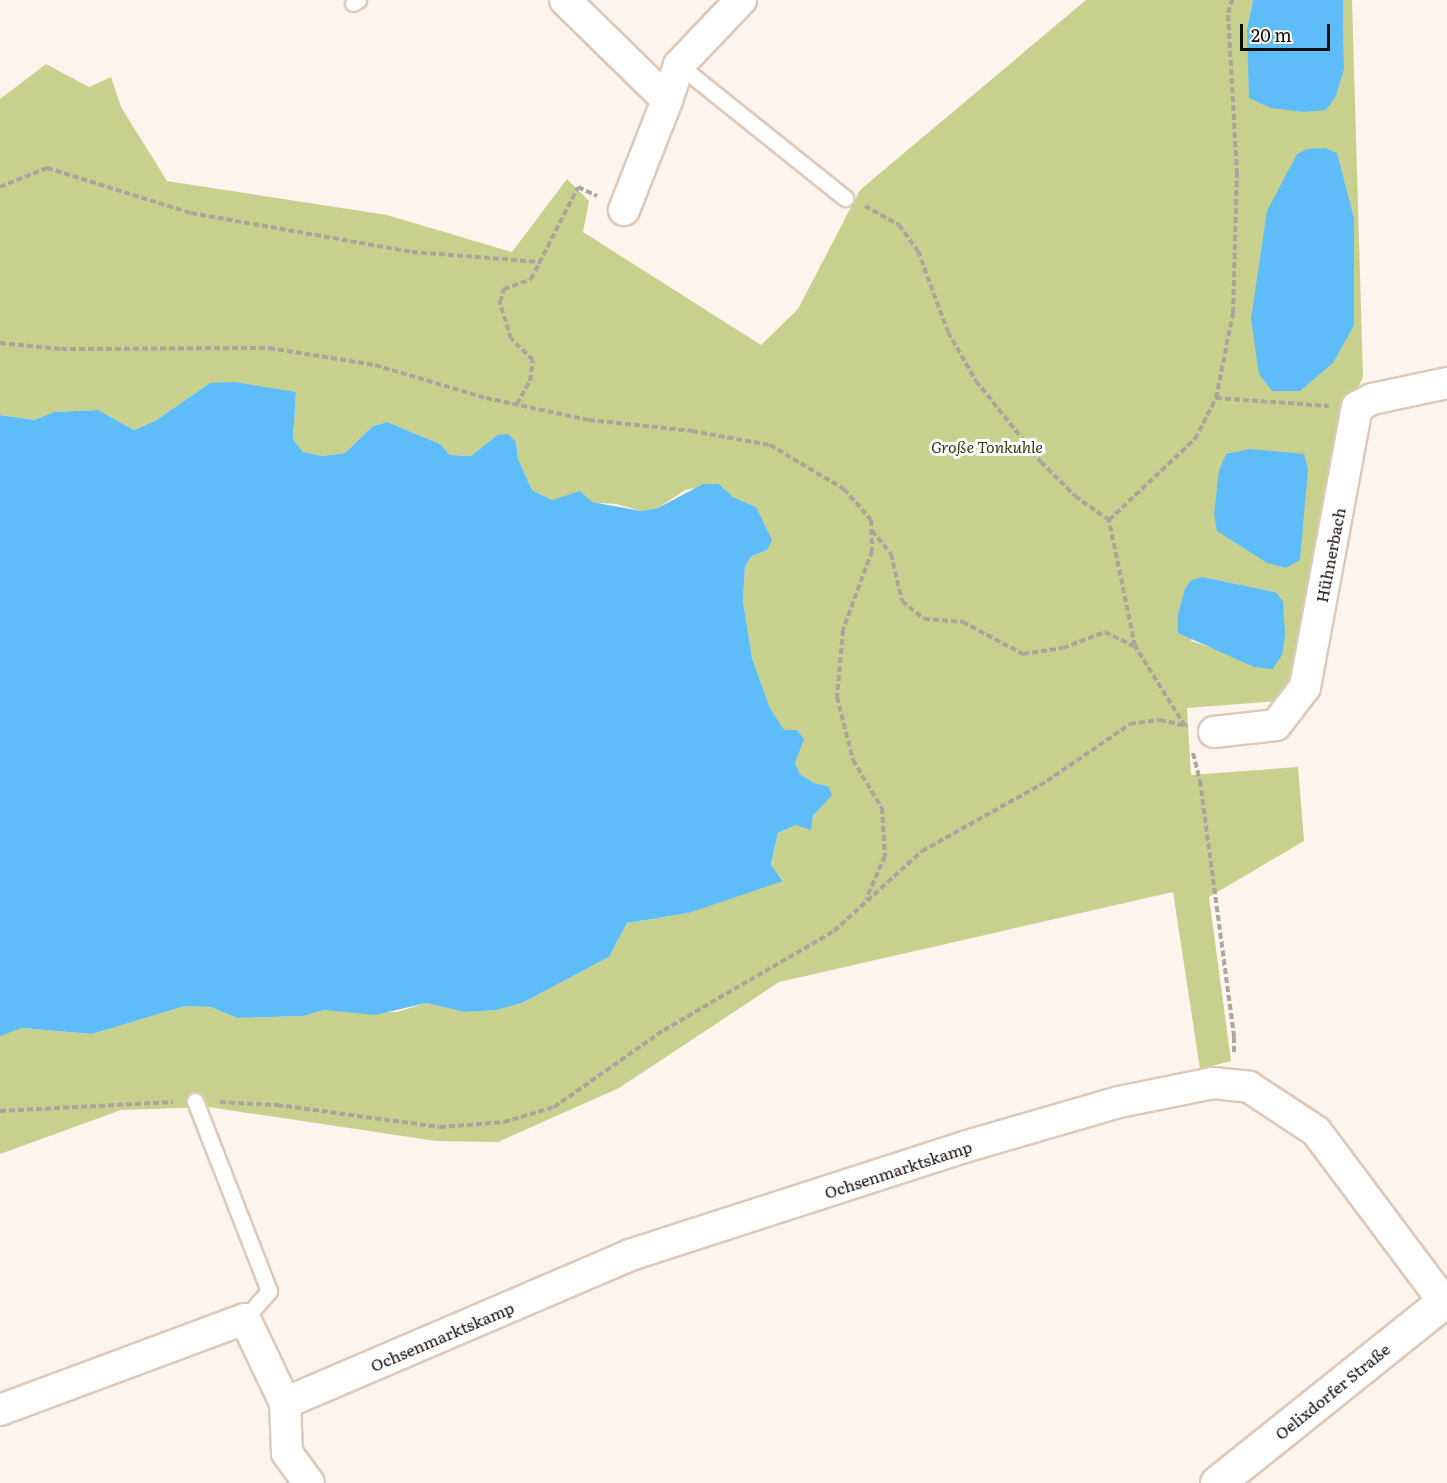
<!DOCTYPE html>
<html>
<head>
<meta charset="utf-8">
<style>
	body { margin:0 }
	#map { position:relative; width:1447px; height:1483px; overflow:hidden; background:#fdf4ed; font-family:Literata,serif }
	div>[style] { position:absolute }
	.green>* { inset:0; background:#c7d18d }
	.water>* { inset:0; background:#5ebcf8 }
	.path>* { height:4px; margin-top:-2px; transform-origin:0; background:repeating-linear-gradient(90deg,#aca49d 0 6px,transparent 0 9px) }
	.roads { filter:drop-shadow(2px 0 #dec9b9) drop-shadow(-2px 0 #dec9b9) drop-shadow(0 2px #dec9b9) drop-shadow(0 -2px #dec9b9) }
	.service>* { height:15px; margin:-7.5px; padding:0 7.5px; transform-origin:7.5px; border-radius:7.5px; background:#fff }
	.minor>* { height:30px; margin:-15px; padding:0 15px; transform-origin:15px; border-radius:15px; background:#fff }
	.tertiary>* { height:33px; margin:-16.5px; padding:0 16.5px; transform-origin:16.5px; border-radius:16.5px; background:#fff }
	span { translate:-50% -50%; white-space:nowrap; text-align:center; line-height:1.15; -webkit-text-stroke:6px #fff; paint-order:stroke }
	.park-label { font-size:16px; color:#373b11; font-style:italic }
	.street-label { font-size:16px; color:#140c07 }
	.scale { position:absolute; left:1240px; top:24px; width:90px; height:27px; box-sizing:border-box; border:3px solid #140c07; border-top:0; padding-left:8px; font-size:18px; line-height:21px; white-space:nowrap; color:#140c07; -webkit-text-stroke:4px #fff; paint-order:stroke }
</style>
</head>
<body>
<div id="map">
	<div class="green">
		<i style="clip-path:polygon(evenodd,1086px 0,1253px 0,1247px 29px,1344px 69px,1343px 0,1352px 0,1363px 377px,1343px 420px,1298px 684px,1279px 701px,1187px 708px,1191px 775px,1298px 767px,1304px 841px,1209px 897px,1231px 1061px,1200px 1069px,1173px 892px,779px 982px,619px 1088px,498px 1142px,436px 1141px,208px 1107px,121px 1110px,0 1154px,0 1036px,7px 1032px,22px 1028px,92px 1034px,185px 1006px,211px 1007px,237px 1018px,303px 1016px,325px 1010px,397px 1012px,426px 1003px,465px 1012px,496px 1010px,522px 1003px,609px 957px,627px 923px,689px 913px,783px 880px,771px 866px,778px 833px,813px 817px,823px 803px,828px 786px,814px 783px,800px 774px,795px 763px,797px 730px,784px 731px,770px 708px,752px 658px,743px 601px,745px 566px,752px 556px,767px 550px,756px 507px,733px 497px,719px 484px,685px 490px,658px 508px,641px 511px,616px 504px,552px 500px,532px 490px,518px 459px,516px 442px,497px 435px,471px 456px,450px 455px,440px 444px,387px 422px,373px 426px,345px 453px,322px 456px,303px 452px,293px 439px,296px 392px,210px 383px,155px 421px,134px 430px,98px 410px,54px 412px,34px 420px,0 415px,0 99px,46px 64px,89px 87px,111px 77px,121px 107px,167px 181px,387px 215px,512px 252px,567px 179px,589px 201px,583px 232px,761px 345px,798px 309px,860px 190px,1086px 0,1297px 154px,1354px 219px,1354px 325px,1297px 154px,1086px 0,1203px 577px,1275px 592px,1254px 667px,1234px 655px,1191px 641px,1203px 577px)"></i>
	</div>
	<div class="water">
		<i style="clip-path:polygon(1253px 0,1343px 0,1344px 69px,1336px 96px,1326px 110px,1304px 112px,1271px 108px,1249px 98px,1247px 29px)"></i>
		<i style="clip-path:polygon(1325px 148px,1337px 153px,1354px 219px,1354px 325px,1333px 363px,1300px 391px,1272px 391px,1259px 374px,1251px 319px,1267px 211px,1297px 154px,1307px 149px)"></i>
		<i style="clip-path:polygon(234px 382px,296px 392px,293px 439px,303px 452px,322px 456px,345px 453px,373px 426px,387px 422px,440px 444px,450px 455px,471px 456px,497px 435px,508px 434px,516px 442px,518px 459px,532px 490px,552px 500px,580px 491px,592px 502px,641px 511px,658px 508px,703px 484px,719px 484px,733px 497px,756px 507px,772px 540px,767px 550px,752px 556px,745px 566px,743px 601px,752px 658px,770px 708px,784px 730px,797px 730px,804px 739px,795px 763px,800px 774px,814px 783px,828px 786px,832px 795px,813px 816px,811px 830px,796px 825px,778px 833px,771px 865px,783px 881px,689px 913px,627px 923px,609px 957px,522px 1003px,496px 1010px,465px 1012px,426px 1003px,375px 1015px,325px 1010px,303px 1016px,237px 1018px,211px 1007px,185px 1006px,92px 1034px,22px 1028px,0 1036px,0 415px,34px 420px,54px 412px,98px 410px,134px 430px,155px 421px,210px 383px)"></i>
		<i style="clip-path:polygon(1250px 449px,1304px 454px,1308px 469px,1300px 560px,1286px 568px,1267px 563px,1217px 531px,1214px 514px,1219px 471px,1226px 454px)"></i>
		<i style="clip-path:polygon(1203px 577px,1275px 592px,1283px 601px,1285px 636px,1282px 655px,1273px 669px,1254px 667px,1178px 633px,1178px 614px,1185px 589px,1191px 580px)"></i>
	</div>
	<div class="path">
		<i style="left:0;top:187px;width:51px;rotate:-22deg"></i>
		<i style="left:47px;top:168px;width:151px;rotate:17.4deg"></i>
		<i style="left:191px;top:213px;width:224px;rotate:10deg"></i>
		<i style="left:412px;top:252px;width:129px;rotate:4.4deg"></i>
		<i style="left:865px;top:206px;width:39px;rotate:29deg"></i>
		<i style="left:899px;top:225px;width:32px;rotate:54deg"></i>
		<i style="left:918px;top:251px;width:86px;rotate:69.7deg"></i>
		<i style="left:948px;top:332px;width:56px;rotate:60.3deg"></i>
		<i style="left:976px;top:381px;width:104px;rotate:51.3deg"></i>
		<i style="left:1041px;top:462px;width:48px;rotate:45deg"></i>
		<i style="left:1075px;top:496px;width:42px;rotate:35.2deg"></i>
		<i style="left:0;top:343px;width:61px;rotate:5.6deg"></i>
		<i style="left:61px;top:349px;width:208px;rotate:-0.3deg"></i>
		<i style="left:269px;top:348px;width:107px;rotate:9.1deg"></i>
		<i style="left:375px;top:365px;width:116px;rotate:16.6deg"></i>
		<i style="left:486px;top:398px;width:105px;rotate:12.1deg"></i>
		<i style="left:589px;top:420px;width:104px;rotate:6.1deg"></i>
		<i style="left:692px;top:431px;width:79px;rotate:10.2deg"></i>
		<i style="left:770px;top:445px;width:86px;rotate:30.7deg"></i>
		<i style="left:844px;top:489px;width:41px;rotate:48.9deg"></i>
		<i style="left:871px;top:520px;width:31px;rotate:88deg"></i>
		<i style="left:872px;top:551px;width:84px;rotate:110.2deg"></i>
		<i style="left:843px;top:630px;width:67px;rotate:95.1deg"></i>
		<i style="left:837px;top:697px;width:65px;rotate:75.7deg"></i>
		<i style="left:853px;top:760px;width:56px;rotate:58.9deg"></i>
		<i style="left:882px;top:808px;width:48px;rotate:86.4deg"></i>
		<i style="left:885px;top:856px;width:47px;rotate:113.8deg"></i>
		<i style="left:1216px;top:398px;width:113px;rotate:4deg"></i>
		<i style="left:517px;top:404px;width:26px;rotate:-61deg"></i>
		<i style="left:530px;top:381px;width:21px;rotate:-82deg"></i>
		<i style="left:533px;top:360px;width:30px;rotate:-136deg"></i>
		<i style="left:511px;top:339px;width:39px;rotate:-107deg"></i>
		<i style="left:500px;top:302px;width:14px;rotate:-73deg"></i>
		<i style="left:504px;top:289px;width:29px;rotate:-20deg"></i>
		<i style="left:531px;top:279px;width:103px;rotate:-62.9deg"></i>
		<i style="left:578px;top:187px;width:21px;rotate:25deg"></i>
		<i style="left:872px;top:531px;width:30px;rotate:50deg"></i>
		<i style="left:891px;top:554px;width:48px;rotate:76.8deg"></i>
		<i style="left:902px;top:601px;width:28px;rotate:39deg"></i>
		<i style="left:924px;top:619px;width:39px;rotate:4deg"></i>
		<i style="left:963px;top:622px;width:68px;rotate:28.1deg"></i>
		<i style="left:1023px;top:654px;width:40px;rotate:-8.5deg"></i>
		<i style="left:1063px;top:648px;width:45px;rotate:-20.9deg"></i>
		<i style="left:1105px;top:632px;width:32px;rotate:26deg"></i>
		<i style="left:1185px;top:726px;width:94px;rotate:-122deg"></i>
		<i style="left:1135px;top:646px;width:129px;rotate:-101.7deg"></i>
		<i style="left:1109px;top:520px;width:118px;rotate:-43.3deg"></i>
		<i style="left:1195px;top:439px;width:46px;rotate:-62.9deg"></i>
		<i style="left:1216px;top:398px;width:87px;rotate:-78.7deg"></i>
		<i style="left:1233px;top:313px;width:139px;rotate:-88.4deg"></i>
		<i style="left:1237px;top:174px;width:161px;rotate:-93.2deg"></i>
		<i style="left:1228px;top:13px;width:14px;rotate:-73deg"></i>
		<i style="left:1193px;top:753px;width:29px;rotate:76deg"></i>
		<i style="left:1200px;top:781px;width:258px;rotate:82.4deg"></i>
		<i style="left:1234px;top:1037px;width:18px;rotate:90deg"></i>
		<i style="left:220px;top:1102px;width:57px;rotate:3deg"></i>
		<i style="left:277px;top:1105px;width:164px;rotate:7.7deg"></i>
		<i style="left:440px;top:1127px;width:64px;rotate:-4.5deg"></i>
		<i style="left:504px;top:1122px;width:52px;rotate:-16.7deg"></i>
		<i style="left:554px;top:1107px;width:134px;rotate:-35deg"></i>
		<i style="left:664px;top:1030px;width:197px;rotate:-30.2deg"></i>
		<i style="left:834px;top:931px;width:119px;rotate:-42.3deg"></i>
		<i style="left:922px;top:851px;width:143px;rotate:-29.2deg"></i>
		<i style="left:1047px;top:781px;width:101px;rotate:-34.5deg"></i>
		<i style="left:1130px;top:724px;width:30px;rotate:-8deg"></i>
		<i style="left:1160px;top:720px;width:28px;rotate:13deg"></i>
		<i style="left:0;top:1111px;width:173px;rotate:-3deg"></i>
	</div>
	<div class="roads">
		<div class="service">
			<i style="left:353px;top:3px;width:6px;rotate:-31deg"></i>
			<i style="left:679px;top:65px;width:213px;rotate:38.7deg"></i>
			<i style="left:195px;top:1101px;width:204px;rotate:68.7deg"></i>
			<i style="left:269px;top:1291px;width:37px;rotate:131deg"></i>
		</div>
		<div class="minor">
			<i style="left:565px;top:0;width:143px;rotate:44.4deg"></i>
			<i style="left:667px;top:100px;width:37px;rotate:-71deg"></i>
			<i style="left:679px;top:65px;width:90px;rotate:-46.4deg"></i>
			<i style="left:624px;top:210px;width:118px;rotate:-68.6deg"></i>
			<i style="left:1214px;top:732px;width:62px;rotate:-6.4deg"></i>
			<i style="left:1276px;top:725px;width:48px;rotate:-52.7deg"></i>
			<i style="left:1305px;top:687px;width:285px;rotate:-79.5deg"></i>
			<i style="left:1357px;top:407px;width:17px;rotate:-28deg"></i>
			<i style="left:1372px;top:399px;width:77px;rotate:-12deg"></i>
			<i style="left:285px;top:1403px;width:50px;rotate:87.7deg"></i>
			<i style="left:287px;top:1453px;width:37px;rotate:54deg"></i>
			<i style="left:0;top:1410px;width:261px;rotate:-20.4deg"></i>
			<i style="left:245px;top:1319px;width:93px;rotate:64.5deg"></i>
			<i style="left:285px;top:1403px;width:375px;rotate:-23.2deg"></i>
			<i style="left:630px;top:1255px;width:351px;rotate:-17.9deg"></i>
			<i style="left:964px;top:1147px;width:161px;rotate:-16.2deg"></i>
			<i style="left:1119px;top:1102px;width:96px;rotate:-11.4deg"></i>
			<i style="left:1213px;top:1083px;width:36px;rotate:6deg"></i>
			<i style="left:1249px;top:1087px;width:80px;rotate:33.3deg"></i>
			<i style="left:1316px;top:1131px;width:214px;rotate:53.2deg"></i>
		</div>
		<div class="tertiary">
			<i style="left:1217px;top:1483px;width:295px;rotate:-38.7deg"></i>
		</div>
	</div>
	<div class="park-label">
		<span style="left:987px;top:446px">Große Tonkuhle</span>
	</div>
	<div class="street-label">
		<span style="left:1330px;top:555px;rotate:-79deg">Hühnerbach</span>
		<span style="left:898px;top:1169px;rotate:-18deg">Ochsenmarktskamp</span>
		<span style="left:442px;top:1336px;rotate:-23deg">Ochsenmarktskamp</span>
		<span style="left:1332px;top:1391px;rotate:-39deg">Oelixdorfer Straße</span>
	</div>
	<div class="scale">20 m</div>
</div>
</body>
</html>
